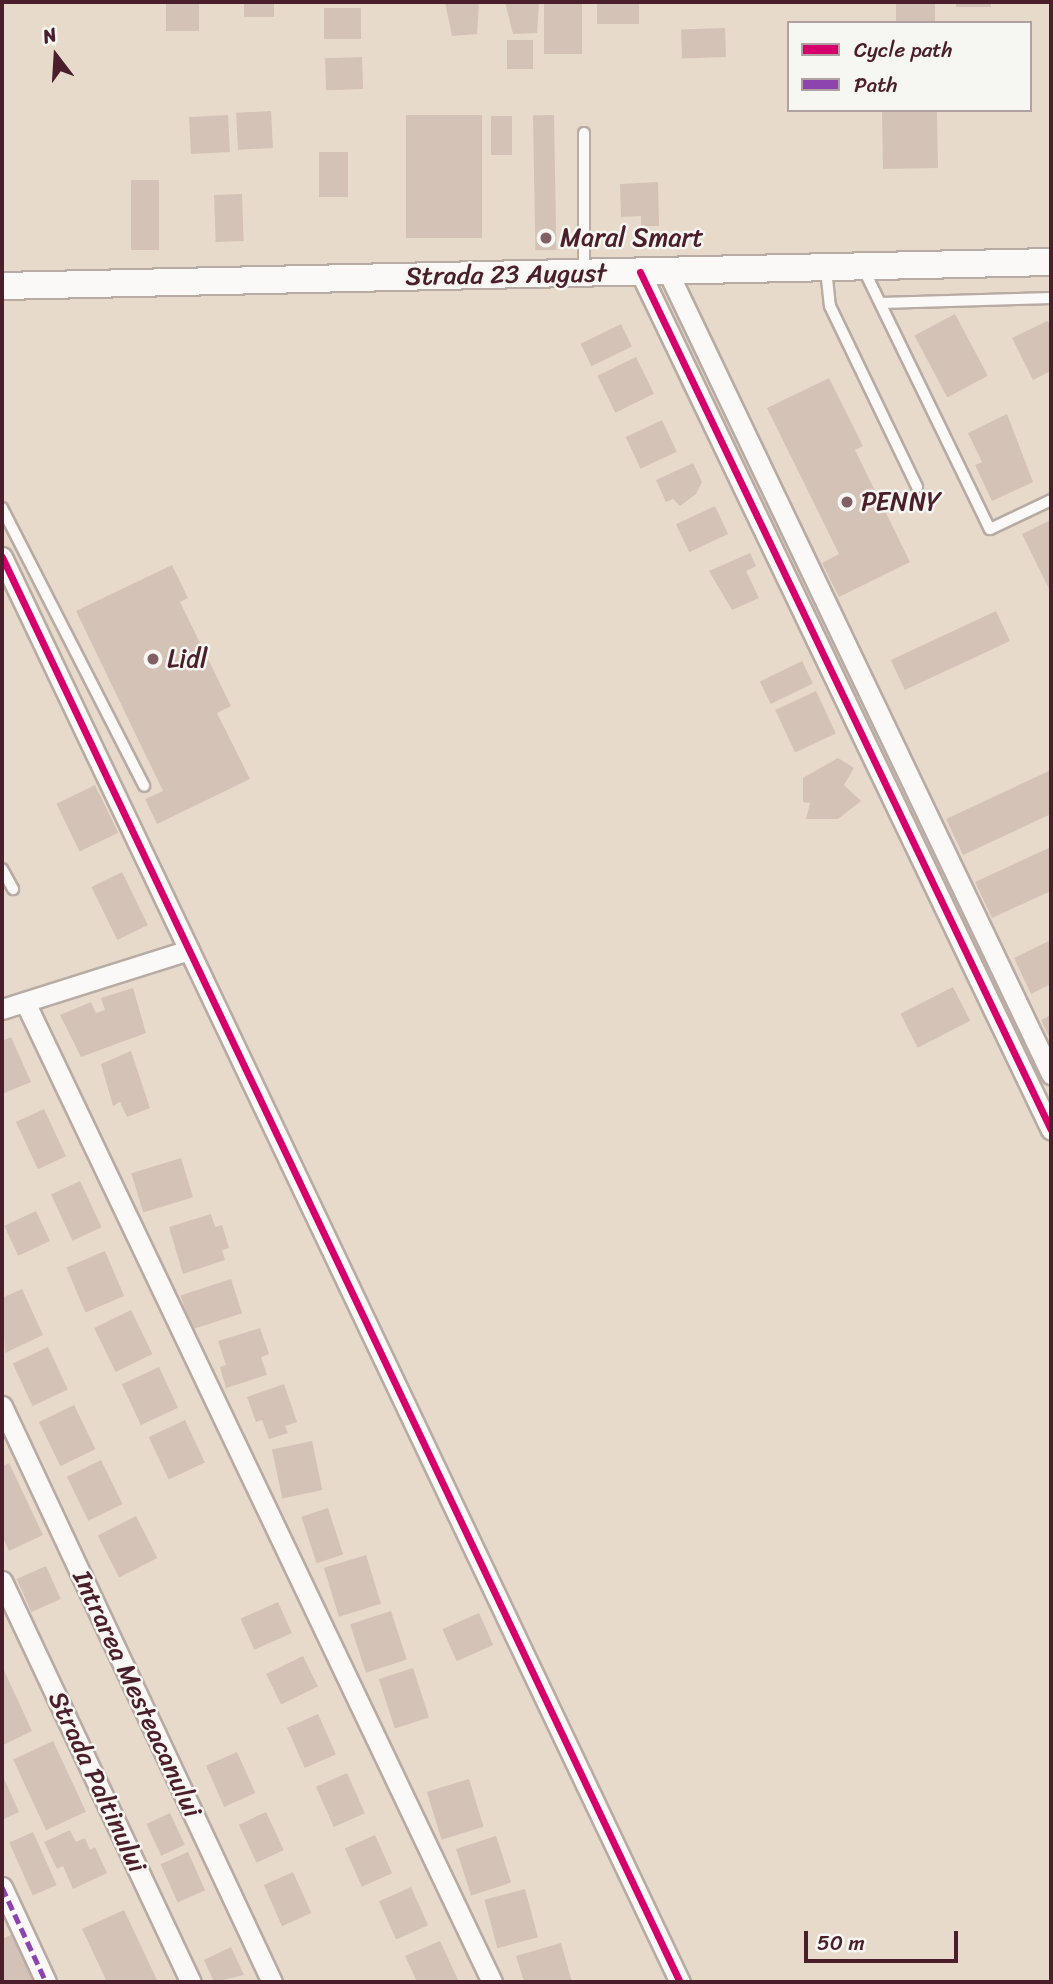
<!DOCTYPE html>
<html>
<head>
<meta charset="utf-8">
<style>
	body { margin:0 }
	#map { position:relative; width:1053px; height:1984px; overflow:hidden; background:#e7dacb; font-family:Sriracha,sans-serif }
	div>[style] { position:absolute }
	.building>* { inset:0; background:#d4c2b6; transform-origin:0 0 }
	.roads { filter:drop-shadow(2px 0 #b8aba3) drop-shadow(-2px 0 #b8aba3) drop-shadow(0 2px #b8aba3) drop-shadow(0 -2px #b8aba3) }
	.lane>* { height:10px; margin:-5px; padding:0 5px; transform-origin:5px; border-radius:5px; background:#fbf9f7 }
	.street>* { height:19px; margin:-9.5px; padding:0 9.5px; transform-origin:9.5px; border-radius:9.5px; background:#fbf9f7 }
	.secondary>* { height:26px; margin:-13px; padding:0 13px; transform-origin:13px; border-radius:13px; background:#fbf9f7 }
	.quiet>* { height:5px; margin-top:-2.5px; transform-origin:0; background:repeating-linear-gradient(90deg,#8e44ad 0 10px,transparent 0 15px) }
	.cycleway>* { height:7px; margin:-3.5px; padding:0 3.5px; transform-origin:3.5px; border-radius:3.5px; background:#d6006c }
	.dots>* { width:19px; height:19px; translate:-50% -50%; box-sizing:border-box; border:4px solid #f6f6f2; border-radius:50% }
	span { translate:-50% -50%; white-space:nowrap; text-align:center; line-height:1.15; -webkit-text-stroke:5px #f6f6f2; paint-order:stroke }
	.poi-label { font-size:26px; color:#4a1f2b }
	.left { translate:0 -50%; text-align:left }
	.street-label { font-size:26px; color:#4a1f2b }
	.frame { position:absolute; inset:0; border:4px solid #4a1f2b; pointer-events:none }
	.legend { position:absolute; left:787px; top:21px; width:245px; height:91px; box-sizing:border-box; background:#f6f6f2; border:2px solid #b1a0a2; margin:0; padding:9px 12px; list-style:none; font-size:21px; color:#4a1f2b }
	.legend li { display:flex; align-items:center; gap:14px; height:35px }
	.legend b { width:35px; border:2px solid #b1a0a2 }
	.north { position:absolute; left:21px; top:21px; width:70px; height:70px; -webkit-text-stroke:5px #f6f6f2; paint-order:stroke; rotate:343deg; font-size:19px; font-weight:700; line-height:28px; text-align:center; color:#4a1f2b }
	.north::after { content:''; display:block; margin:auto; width:24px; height:32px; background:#4a1f2b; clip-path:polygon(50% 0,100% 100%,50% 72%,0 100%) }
	.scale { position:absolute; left:804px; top:1931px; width:154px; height:32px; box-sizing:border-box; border:4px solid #4a1f2b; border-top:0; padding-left:9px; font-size:21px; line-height:24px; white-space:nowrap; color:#4a1f2b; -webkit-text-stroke:5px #f6f6f2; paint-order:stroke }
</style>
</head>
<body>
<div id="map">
	<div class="building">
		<i style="left:166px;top:2px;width:33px;height:29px"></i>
		<i style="left:244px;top:2px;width:30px;height:15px"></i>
		<i style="clip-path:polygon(445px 2px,479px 2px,477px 34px,452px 36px)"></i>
		<i style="clip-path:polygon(505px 2px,539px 2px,537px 33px,513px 34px)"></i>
		<i style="left:544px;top:2px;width:38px;height:52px"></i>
		<i style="left:597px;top:2px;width:42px;height:22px"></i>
		<i style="left:896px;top:2px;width:39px;height:21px"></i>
		<i style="left:956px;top:2px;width:35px;height:5px"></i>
		<i style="left:361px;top:8px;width:31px;height:37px;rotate:90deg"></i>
		<i style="left:725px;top:28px;width:29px;height:44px;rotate:88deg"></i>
		<i style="left:533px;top:40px;width:29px;height:26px;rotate:90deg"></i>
		<i style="left:362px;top:57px;width:32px;height:37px;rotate:88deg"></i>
		<i style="left:271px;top:111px;width:37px;height:35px;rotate:87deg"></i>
		<i style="left:937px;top:111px;width:57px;height:55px;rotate:89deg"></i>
		<i style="left:228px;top:115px;width:37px;height:39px;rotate:87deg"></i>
		<i style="left:406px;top:115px;width:76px;height:123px"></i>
		<i style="left:554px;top:115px;width:135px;height:21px;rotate:89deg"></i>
		<i style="left:491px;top:116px;width:21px;height:39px"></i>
		<i style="left:319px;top:152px;width:29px;height:45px"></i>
		<i style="left:131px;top:180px;width:28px;height:70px"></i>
		<i style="clip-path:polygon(658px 182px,659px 226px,641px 226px,641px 216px,621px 217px,620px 184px)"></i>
		<i style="left:242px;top:194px;width:47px;height:28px;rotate:88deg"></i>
		<i style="left:955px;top:314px;width:70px;height:46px;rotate:62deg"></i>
		<i style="clip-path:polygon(1047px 321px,1051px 325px,1051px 371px,1033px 380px,1012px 338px)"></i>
		<i style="left:621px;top:324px;width:25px;height:45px;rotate:64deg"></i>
		<i style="left:636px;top:357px;width:41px;height:43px;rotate:64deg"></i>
		<i style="clip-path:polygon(829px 378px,863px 446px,855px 450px,910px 562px,839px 597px,822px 563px,839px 554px,767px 408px)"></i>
		<i style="clip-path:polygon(1007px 414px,1033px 482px,992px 501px,975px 465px,982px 462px,968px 433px)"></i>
		<i style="left:662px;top:420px;width:35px;height:40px;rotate:65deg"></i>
		<i style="clip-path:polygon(693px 463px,702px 482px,696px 494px,680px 506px,673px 499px,666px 502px,656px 480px)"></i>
		<i style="left:715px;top:506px;width:31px;height:43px;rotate:65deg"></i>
		<i style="clip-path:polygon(1051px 520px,1051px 593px,1022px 534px)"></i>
		<i style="clip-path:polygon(750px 553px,756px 566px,746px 571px,759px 598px,732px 610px,709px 571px)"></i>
		<i style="clip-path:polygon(172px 565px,188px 598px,180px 602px,231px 706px,217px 713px,250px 779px,157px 824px,145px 799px,163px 791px,76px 611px)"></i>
		<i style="left:996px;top:611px;width:33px;height:116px;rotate:65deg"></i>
		<i style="left:802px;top:661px;width:25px;height:47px;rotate:64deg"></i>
		<i style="left:816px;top:691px;width:47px;height:45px;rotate:65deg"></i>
		<i style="clip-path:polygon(838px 758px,854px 768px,844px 785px,861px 801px,838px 819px,806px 819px,810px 803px,803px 802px,803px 778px)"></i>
		<i style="clip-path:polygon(1051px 770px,1051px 814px,963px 855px,946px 819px)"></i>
		<i style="left:95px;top:785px;width:53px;height:43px;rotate:64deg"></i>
		<i style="clip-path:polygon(1051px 847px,1051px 891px,992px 918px,975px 882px)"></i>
		<i style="left:122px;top:872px;width:59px;height:34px;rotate:64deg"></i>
		<i style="clip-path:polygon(1051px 940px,1051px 984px,1031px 994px,1014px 958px)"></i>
		<i style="left:953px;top:987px;width:38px;height:59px;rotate:63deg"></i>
		<i style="clip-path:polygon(133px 988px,146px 1033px,81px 1057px,60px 1015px,91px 1002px,96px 1013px,105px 1010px,101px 998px)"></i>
		<i style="clip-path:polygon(1051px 1015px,1051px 1041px,1041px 1020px)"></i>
		<i style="clip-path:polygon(11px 1037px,31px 1082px,2px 1094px,2px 1041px)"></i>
		<i style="clip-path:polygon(131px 1051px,150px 1108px,127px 1117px,120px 1102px,113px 1106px,101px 1064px)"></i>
		<i style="left:44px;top:1109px;width:52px;height:31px;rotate:65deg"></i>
		<i style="left:181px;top:1158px;width:41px;height:52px;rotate:73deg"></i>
		<i style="left:80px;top:1181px;width:51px;height:32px;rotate:65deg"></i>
		<i style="left:36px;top:1211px;width:33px;height:35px;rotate:65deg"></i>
		<i style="clip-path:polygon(211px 1214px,215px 1227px,222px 1225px,229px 1248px,222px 1250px,225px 1260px,183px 1274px,169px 1227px)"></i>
		<i style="left:105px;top:1251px;width:49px;height:42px;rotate:67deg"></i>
		<i style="left:231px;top:1279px;width:36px;height:53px;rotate:72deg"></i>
		<i style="clip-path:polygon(22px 1289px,43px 1335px,5px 1353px,2px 1298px)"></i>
		<i style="left:131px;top:1310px;width:49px;height:41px;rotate:64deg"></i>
		<i style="clip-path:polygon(260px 1328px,269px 1354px,261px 1357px,267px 1375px,226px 1388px,220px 1367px,226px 1365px,218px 1341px)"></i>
		<i style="left:48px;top:1347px;width:47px;height:39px;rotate:65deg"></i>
		<i style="left:159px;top:1367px;width:45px;height:41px;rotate:65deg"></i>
		<i style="clip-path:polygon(284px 1384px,297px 1422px,285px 1426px,288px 1433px,269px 1439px,262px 1420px,256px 1422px,247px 1397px)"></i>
		<i style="left:74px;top:1405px;width:49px;height:39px;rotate:64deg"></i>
		<i style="left:185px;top:1420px;width:47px;height:40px;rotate:65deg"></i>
		<i style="left:312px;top:1441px;width:50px;height:41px;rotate:78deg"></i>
		<i style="left:101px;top:1460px;width:49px;height:38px;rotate:64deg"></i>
		<i style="clip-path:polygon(9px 1463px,43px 1535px,9px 1551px,2px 1536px,2px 1466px)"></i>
		<i style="left:328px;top:1508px;width:49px;height:28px;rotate:72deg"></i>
		<i style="left:136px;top:1516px;width:47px;height:43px;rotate:63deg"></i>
		<i style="left:366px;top:1555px;width:51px;height:44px;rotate:73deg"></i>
		<i style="left:46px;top:1566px;width:36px;height:32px;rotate:66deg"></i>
		<i style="left:278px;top:1602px;width:34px;height:41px;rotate:66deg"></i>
		<i style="left:391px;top:1611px;width:51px;height:43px;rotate:72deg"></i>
		<i style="left:479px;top:1613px;width:35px;height:40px;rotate:66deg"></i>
		<i style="left:303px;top:1656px;width:34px;height:41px;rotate:64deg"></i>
		<i style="clip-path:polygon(2px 1666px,32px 1731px,3px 1745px,2px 1741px)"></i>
		<i style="left:413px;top:1668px;width:52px;height:36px;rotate:72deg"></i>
		<i style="left:318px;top:1714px;width:44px;height:34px;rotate:66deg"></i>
		<i style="left:53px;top:1741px;width:78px;height:44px;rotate:65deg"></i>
		<i style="left:237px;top:1752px;width:45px;height:34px;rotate:66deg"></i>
		<i style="left:347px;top:1773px;width:44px;height:34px;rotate:66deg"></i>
		<i style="clip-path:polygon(2px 1774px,19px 1812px,2px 1820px)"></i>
		<i style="left:469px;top:1779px;width:50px;height:44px;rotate:73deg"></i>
		<i style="left:266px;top:1812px;width:42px;height:30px;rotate:65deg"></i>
		<i style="left:170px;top:1813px;width:35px;height:26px;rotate:65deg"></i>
		<i style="clip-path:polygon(70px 1830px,76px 1842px,85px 1838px,90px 1850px,95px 1847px,107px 1873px,73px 1889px,63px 1866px,57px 1869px,44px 1842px)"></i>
		<i style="left:33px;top:1832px;width:58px;height:26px;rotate:66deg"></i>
		<i style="left:375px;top:1835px;width:42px;height:33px;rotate:66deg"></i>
		<i style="left:496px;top:1836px;width:49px;height:42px;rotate:72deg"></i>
		<i style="left:188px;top:1852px;width:42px;height:30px;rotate:66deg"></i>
		<i style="left:293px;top:1872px;width:45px;height:32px;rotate:66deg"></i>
		<i style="left:411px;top:1887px;width:42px;height:35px;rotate:66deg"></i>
		<i style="left:525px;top:1889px;width:50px;height:42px;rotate:75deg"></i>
		<i style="clip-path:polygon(124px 1910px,157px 1980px,151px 1982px,107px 1982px,82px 1929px)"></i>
		<i style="clip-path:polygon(13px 1934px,36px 1982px,4px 1982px,2px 1978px,2px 1939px)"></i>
		<i style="clip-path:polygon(440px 1941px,459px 1982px,417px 1982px,405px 1956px)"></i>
		<i style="clip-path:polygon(561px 1943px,572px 1982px,524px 1982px,516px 1956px)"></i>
		<i style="clip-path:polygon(231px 1947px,244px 1975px,214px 1982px,204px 1960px)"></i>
	</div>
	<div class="roads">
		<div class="lane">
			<i style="left:584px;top:133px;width:139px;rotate:90deg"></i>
			<i style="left:826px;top:269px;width:37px;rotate:84deg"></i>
			<i style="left:830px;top:306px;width:201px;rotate:64.3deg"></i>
			<i style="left:864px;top:270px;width:288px;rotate:64.1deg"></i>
			<i style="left:990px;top:529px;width:68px;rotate:-25.4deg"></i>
			<i style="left:881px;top:303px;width:170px;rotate:-1.7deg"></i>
			<i style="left:2px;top:508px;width:312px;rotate:62.9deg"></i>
			<i style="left:2px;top:869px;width:23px;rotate:61deg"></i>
		</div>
		<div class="street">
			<i style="left:640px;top:272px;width:951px;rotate:64.4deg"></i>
			<i style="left:668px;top:272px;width:889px;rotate:64.47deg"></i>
			<i style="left:2px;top:557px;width:1578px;rotate:64.56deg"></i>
			<i style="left:25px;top:1002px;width:1086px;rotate:64.52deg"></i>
			<i style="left:2px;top:1009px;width:196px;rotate:-17.5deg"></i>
			<i style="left:2px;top:1406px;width:636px;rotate:64.89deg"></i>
			<i style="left:2px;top:1581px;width:443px;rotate:64.8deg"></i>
			<i style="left:2px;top:1887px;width:105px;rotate:65.1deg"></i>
		</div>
		<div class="secondary">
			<i style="left:2px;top:286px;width:1049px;rotate:-1.31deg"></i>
		</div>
	</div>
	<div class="quiet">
		<i style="left:2px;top:1887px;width:105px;rotate:65.1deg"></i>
	</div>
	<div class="cycleway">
		<i style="left:640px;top:272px;width:951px;rotate:64.4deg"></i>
		<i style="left:2px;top:557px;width:1578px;rotate:64.56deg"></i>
	</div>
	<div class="dots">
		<i style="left:546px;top:238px;background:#816063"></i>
		<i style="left:847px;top:502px;background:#816063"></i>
		<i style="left:153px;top:659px;background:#816063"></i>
	</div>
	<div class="poi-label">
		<span class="left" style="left:560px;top:238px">Maral Smart</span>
		<span class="left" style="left:861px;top:502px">PENNY</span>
		<span class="left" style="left:167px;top:659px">Lidl</span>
	</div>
	<div class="street-label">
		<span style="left:506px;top:275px;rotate:-1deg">Strada 23 August</span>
		<span style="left:137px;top:1694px;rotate:65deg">Intrarea Mesteacanului</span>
		<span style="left:97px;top:1782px;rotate:65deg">Strada Paltinului</span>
	</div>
	<div class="frame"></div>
	<ul class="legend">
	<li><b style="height:9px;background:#d6006c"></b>Cycle path</li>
	<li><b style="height:9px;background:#8e44ad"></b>Path</li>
	</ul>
	<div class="north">N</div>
	<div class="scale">50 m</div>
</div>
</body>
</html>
